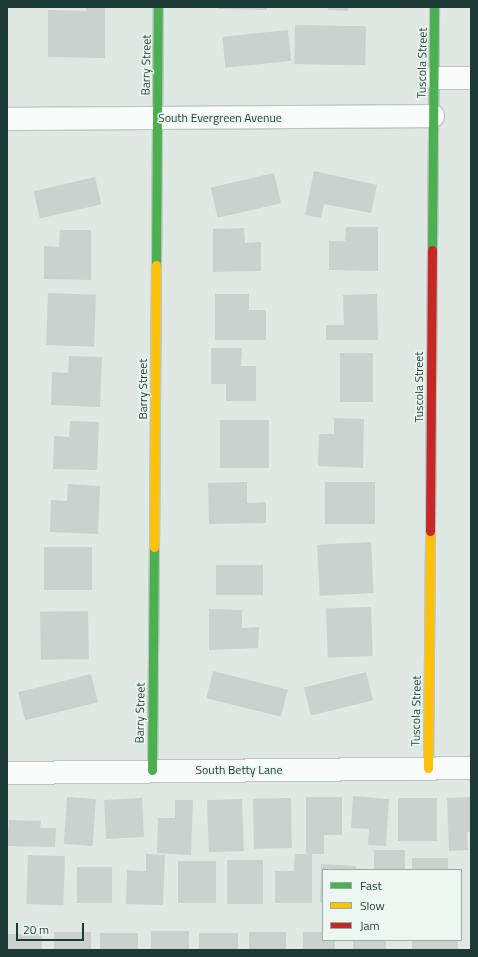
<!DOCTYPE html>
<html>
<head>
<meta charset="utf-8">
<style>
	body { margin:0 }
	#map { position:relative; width:478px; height:957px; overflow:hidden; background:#e0e8e4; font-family:"Titillium Web",sans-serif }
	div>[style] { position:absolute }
	.building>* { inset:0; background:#cad1ce; transform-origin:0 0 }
	.roads { filter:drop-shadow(1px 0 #bcc7c4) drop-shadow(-1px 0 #bcc7c4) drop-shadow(0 1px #bcc7c4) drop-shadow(0 -1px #bcc7c4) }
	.street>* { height:22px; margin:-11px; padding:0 11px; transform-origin:11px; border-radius:11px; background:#fafcfb }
	.fast>* { height:9px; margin:-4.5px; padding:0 4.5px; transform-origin:4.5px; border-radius:4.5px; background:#4caf50 }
	.slow>* { height:9px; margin:-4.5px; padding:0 4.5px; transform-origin:4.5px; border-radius:4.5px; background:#ffc107 }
	.jam>* { height:9px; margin:-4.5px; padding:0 4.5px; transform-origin:4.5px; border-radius:4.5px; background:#c62828 }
	span { translate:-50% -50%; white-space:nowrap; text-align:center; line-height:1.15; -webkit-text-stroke:3px #edf7f2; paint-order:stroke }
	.street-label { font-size:12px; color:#1d3b34 }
	.frame { position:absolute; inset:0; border:8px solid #1d3b34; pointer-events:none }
	.legend { position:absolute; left:322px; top:869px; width:140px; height:72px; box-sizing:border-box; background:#edf7f2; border:1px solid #9aaca6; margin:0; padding:5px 7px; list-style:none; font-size:12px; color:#1d3b34 }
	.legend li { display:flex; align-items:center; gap:8px; height:20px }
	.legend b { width:20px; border:1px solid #9aaca6 }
	.scale { position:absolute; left:16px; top:923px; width:68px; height:18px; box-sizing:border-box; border:2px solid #1d3b34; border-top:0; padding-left:5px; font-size:12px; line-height:14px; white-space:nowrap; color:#1d3b34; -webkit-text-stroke:3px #edf7f2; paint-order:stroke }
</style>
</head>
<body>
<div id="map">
	<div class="building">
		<i style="clip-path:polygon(86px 7px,105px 7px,105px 58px,48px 57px,48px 10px,86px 11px)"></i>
		<i style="clip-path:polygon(219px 7px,267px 7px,267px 10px,219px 9px)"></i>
		<i style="clip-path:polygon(328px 7px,348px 7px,348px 11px,328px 10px)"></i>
		<i style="left:295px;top:25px;width:71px;height:39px;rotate:1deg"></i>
		<i style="left:288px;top:30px;width:31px;height:66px;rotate:84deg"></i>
		<i style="clip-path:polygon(314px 171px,377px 185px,371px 213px,324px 204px,321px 218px,305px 215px)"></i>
		<i style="left:274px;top:173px;width:31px;height:65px;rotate:77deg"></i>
		<i style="left:95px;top:177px;width:28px;height:63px;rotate:77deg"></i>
		<i style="clip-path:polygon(346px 227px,378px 227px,378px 271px,329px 270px,329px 241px,345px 241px)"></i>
		<i style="clip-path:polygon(244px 228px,245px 243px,261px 242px,261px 271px,213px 272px,213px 229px)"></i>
		<i style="clip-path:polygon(60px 230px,91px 230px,91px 280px,44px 279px,44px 246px,59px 247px)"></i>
		<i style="left:48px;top:293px;width:48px;height:52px;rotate:2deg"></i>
		<i style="clip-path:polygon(215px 294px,249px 294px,249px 310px,266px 310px,266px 340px,215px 340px)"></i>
		<i style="clip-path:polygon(377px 294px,378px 340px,326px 340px,326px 325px,344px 325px,343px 295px)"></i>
		<i style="clip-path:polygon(211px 348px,242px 348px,241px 366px,256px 366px,256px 401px,226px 401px,226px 384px,211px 384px)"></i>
		<i style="left:340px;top:353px;width:33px;height:49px"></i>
		<i style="clip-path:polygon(69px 356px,102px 357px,100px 407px,51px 405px,52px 372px,68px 373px)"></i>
		<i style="clip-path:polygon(334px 418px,364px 419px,363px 468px,318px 466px,319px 434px,334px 434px)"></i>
		<i style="left:220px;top:420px;width:49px;height:48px"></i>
		<i style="clip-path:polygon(70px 421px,99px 422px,97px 470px,53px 469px,54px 436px,69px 437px)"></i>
		<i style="clip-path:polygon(247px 482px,247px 503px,266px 502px,266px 523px,209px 524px,208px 483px)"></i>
		<i style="left:325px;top:482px;width:50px;height:42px"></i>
		<i style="clip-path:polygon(68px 484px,100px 486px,98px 534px,50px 532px,51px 500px,67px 501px)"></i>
		<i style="left:371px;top:542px;width:51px;height:54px;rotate:87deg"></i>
		<i style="left:44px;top:547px;width:48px;height:43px"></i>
		<i style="left:216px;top:565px;width:47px;height:30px"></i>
		<i style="left:371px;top:607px;width:49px;height:45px;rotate:88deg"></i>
		<i style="clip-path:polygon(209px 609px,242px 610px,242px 628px,259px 627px,258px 648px,209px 650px)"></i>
		<i style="left:88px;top:611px;width:48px;height:48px;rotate:89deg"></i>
		<i style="left:213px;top:671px;width:77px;height:28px;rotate:14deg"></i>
		<i style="left:366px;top:672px;width:29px;height:64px;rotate:76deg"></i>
		<i style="left:91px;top:674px;width:29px;height:75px;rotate:76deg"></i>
		<i style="clip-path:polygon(353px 796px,389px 799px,386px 846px,368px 845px,369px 829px,351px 828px)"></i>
		<i style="left:67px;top:797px;width:29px;height:47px;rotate:4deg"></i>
		<i style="clip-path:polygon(306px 797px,342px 797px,342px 835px,324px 835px,324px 854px,312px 854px,312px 903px,275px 903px,275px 871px,294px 871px,295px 854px,306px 854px)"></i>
		<i style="clip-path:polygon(471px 797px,471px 832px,467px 832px,468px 850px,449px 851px,447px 798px)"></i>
		<i style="left:142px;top:798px;width:39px;height:38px;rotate:87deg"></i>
		<i style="left:291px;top:798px;width:50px;height:38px;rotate:89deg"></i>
		<i style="left:398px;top:798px;width:39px;height:43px"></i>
		<i style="left:242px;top:799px;width:52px;height:35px;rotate:88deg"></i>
		<i style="clip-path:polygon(175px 800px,193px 800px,191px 855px,157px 853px,158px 818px,175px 818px)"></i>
		<i style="clip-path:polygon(9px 820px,41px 821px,40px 828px,56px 828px,55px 847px,7px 846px)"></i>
		<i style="left:374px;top:850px;width:31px;height:20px"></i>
		<i style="clip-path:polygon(146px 854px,165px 855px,163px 905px,126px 904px,127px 870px,146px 871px)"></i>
		<i style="left:28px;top:855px;width:37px;height:49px;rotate:2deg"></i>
		<i style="left:412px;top:858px;width:36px;height:12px"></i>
		<i style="left:227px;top:860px;width:36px;height:44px"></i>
		<i style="left:178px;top:861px;width:38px;height:42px"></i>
		<i style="clip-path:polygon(321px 864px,356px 866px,356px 870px,323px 870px,323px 902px,320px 902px)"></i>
		<i style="left:77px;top:867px;width:35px;height:36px"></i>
		<i style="left:151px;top:931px;width:38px;height:19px"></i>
		<i style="left:54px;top:932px;width:37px;height:18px"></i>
		<i style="left:286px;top:932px;width:18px;height:37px;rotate:90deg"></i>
		<i style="clip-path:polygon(303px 932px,323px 932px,323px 940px,335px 940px,335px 950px,303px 950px)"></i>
		<i style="left:100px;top:933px;width:38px;height:17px"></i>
		<i style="left:199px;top:933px;width:39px;height:17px"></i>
		<i style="left:7px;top:934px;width:35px;height:16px"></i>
		<i style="left:353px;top:940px;width:33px;height:10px"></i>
		<i style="left:412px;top:940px;width:46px;height:10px"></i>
	</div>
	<div class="roads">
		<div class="street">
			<i style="left:434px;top:78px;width:37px"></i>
			<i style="left:7px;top:119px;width:426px;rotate:-0.4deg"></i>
			<i style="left:7px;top:773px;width:464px;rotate:-0.6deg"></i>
		</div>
		<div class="fast">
			<i style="left:432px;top:250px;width:243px;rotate:-89.5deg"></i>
			<i style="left:156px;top:265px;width:258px;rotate:-89.6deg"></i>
			<i style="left:152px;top:770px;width:223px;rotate:-89.5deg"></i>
		</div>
		<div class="slow">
			<i style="left:154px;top:547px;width:282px;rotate:-89.6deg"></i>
			<i style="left:428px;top:768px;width:237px;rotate:-89.5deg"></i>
		</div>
		<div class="jam">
			<i style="left:430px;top:531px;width:281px;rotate:-89.6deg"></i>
		</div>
	</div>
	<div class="street-label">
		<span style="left:422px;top:63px;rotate:-89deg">Tuscola Street</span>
		<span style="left:146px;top:65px;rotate:-89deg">Barry Street</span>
		<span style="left:220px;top:118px">South Evergreen Avenue</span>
		<span style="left:419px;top:387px;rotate:-90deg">Tuscola Street</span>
		<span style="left:143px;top:389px;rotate:-90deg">Barry Street</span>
		<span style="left:416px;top:711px;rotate:-89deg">Tuscola Street</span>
		<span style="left:140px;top:713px;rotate:-89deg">Barry Street</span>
		<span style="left:239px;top:770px">South Betty Lane</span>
	</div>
	<div class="frame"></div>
	<ul class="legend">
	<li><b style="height:5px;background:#4caf50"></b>Fast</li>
	<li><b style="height:5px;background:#ffc107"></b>Slow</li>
	<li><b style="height:5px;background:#c62828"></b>Jam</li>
	</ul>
	<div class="scale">20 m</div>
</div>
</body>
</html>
